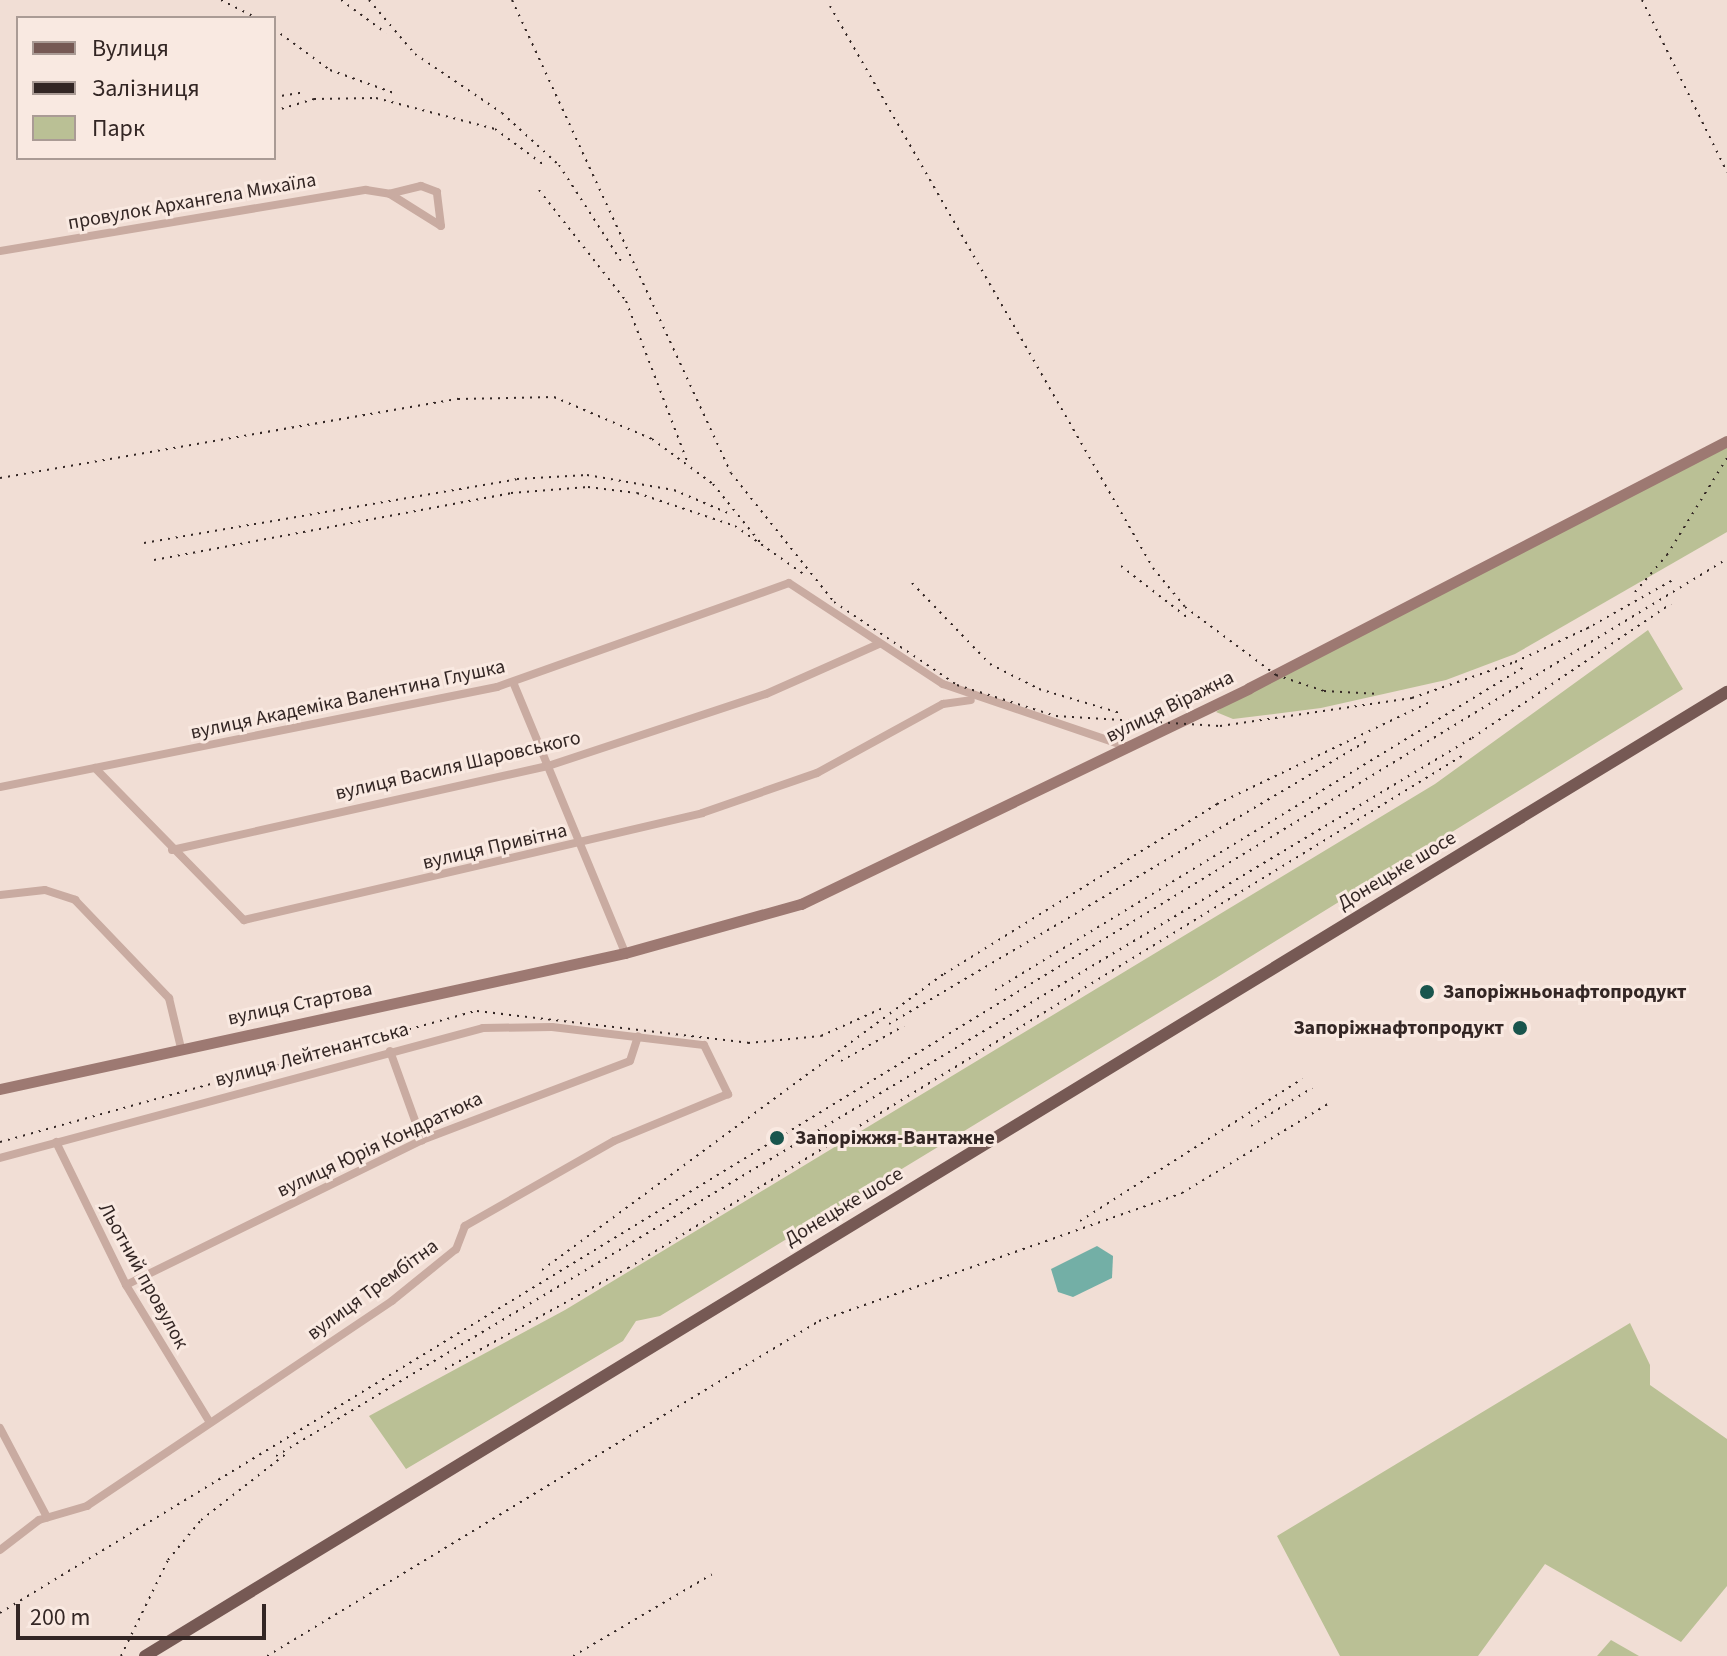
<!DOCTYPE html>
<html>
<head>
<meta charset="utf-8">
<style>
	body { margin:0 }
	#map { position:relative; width:1727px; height:1656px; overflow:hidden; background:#f1ded5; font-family:"Source Sans 3",sans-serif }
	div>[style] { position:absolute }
	.green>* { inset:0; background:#bac095 }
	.water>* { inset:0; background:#73afa6 }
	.street>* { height:8px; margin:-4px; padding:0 4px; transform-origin:4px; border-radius:4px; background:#c9aba1 }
	.secondary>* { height:11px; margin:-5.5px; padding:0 5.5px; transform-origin:5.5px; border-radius:5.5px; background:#9d7972 }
	.primary>* { height:12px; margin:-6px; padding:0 6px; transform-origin:6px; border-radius:6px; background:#765954 }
	.rail>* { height:2px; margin-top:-1px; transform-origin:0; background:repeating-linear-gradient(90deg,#332624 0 2px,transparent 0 8px) }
	.dots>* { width:22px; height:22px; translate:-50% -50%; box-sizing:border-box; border:4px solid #f9e9e1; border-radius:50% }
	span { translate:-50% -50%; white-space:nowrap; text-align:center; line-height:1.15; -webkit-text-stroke:6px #f9e9e1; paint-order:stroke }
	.street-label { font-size:20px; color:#332624 }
	.poi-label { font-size:20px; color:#332624; font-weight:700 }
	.left { translate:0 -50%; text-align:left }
	.right { translate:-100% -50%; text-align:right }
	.legend { position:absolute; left:16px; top:16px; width:260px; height:144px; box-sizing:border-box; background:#f9e9e1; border:2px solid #aa9b95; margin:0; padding:10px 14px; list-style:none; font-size:24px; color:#332624 }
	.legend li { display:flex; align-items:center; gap:16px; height:40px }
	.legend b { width:40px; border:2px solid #aa9b95 }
	.scale { position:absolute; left:16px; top:1604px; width:250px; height:36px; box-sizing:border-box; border:4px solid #332624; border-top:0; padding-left:10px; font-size:24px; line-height:28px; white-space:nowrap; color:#332624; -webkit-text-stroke:6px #f9e9e1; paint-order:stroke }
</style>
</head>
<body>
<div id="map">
	<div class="green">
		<i style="clip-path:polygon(1727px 441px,1727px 532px,1515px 654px,1446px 680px,1321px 708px,1233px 719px,1216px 712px,1249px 688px)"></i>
		<i style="clip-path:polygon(1648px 630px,1683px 689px,1216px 978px,660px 1316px,636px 1321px,623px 1341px,406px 1469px,369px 1416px,565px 1310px,1435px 784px)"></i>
		<i style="clip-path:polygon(1630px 1323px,1650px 1365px,1650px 1385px,1727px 1439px,1727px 1586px,1681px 1642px,1545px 1564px,1478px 1656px,1340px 1656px,1277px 1536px)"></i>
		<i style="clip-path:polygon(1611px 1640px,1639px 1656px,1597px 1656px)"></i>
	</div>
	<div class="water">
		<i style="clip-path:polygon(1097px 1246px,1113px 1256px,1112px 1278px,1073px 1297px,1058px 1292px,1051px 1269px)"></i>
	</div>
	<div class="street">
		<i style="left:0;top:251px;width:371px;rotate:-9.5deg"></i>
		<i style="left:366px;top:190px;width:24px;rotate:9deg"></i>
		<i style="left:390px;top:194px;width:60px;rotate:32.1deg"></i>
		<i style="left:441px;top:226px;width:34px;rotate:-97deg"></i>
		<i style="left:437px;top:192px;width:17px;rotate:-159deg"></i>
		<i style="left:421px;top:186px;width:32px;rotate:166deg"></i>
		<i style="left:513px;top:682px;width:293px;rotate:67.5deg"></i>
		<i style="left:95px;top:768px;width:213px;rotate:45.6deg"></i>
		<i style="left:244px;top:920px;width:470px;rotate:-13.1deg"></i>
		<i style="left:702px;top:813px;width:122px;rotate:-19.2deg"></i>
		<i style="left:817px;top:773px;width:144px;rotate:-28.7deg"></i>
		<i style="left:943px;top:704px;width:28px;rotate:-8deg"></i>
		<i style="left:0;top:787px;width:507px;rotate:-11.38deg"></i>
		<i style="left:497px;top:687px;width:310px;rotate:-19.6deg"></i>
		<i style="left:789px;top:583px;width:184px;rotate:33.3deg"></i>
		<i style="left:943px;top:684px;width:195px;rotate:18.8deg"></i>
		<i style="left:172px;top:850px;width:385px;rotate:-12.6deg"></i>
		<i style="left:548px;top:766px;width:230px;rotate:-18.3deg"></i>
		<i style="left:766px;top:694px;width:124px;rotate:-23.9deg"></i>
		<i style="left:0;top:895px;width:45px;rotate:-6.3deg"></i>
		<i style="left:45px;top:890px;width:32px;rotate:18deg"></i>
		<i style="left:75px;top:900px;width:136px;rotate:46.2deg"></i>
		<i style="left:169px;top:998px;width:51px;rotate:76.5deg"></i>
		<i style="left:390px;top:1051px;width:95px;rotate:70.2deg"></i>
		<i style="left:56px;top:1142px;width:159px;rotate:63.9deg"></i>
		<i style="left:126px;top:1285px;width:159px;rotate:58.6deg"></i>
		<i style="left:0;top:1158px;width:500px;rotate:-15.06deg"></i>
		<i style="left:483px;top:1028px;width:69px;rotate:-0.8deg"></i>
		<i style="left:552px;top:1027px;width:153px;rotate:6.8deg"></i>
		<i style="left:704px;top:1045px;width:55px;rotate:63.9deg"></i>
		<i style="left:728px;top:1094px;width:123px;rotate:157.6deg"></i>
		<i style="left:614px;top:1141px;width:172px;rotate:150.3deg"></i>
		<i style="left:465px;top:1226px;width:25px;rotate:111deg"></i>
		<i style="left:456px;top:1249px;width:82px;rotate:140.9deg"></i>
		<i style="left:392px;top:1301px;width:367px;rotate:146.1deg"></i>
		<i style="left:87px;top:1506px;width:50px;rotate:163.7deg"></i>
		<i style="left:39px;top:1520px;width:49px;rotate:142.4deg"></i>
		<i style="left:126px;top:1285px;width:330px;rotate:-26.1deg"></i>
		<i style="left:422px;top:1140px;width:222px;rotate:-20.8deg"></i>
		<i style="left:630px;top:1061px;width:26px;rotate:-72deg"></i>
		<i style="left:0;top:1428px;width:101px;rotate:62.2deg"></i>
	</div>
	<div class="secondary">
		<i style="left:0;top:1089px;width:640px;rotate:-12.28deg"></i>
		<i style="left:625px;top:953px;width:183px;rotate:-15.6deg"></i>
		<i style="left:801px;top:904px;width:497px;rotate:-25.7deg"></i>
		<i style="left:1249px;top:688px;width:538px;rotate:-27.33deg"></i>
	</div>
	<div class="primary">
		<i style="left:145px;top:1656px;width:1853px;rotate:-31.36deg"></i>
	</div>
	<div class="rail">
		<i style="left:221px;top:0;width:40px;rotate:26.6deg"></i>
		<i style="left:341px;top:0;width:56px;rotate:36.3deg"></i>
		<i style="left:369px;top:0;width:71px;rotate:49.6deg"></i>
		<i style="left:415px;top:54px;width:105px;rotate:34.1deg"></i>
		<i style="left:502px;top:113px;width:77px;rotate:42.4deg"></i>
		<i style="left:559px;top:165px;width:114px;rotate:57.1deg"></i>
		<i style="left:512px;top:0;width:521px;rotate:65.16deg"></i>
		<i style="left:731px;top:473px;width:165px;rotate:51.4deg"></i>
		<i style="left:834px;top:602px;width:148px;rotate:34deg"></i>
		<i style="left:957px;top:685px;width:104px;rotate:17.4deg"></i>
		<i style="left:1056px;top:716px;width:164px;rotate:3.5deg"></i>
		<i style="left:1220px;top:726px;width:194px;rotate:-8.3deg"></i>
		<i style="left:1412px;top:698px;width:109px;rotate:-19.3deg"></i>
		<i style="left:1515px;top:662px;width:87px;rotate:-25.1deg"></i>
		<i style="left:1642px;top:0;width:192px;rotate:63.7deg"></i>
		<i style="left:830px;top:6px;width:648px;rotate:60.11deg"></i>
		<i style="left:1153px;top:568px;width:50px;rotate:50.6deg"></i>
		<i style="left:1185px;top:607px;width:114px;rotate:36.8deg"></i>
		<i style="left:1276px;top:675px;width:51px;rotate:18.4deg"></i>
		<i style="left:1324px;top:691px;width:56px;rotate:3.1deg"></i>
		<i style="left:274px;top:29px;width:69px;rotate:36.2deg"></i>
		<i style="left:330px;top:70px;width:68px;rotate:19.8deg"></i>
		<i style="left:274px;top:97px;width:32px;rotate:-9deg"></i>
		<i style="left:274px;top:111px;width:42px;rotate:-16.7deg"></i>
		<i style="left:314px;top:99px;width:62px;rotate:-0.9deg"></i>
		<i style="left:376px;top:98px;width:123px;rotate:14.6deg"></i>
		<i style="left:495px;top:129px;width:61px;rotate:36.3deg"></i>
		<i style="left:539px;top:190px;width:141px;rotate:51.9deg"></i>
		<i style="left:626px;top:301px;width:173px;rotate:69.1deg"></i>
		<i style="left:0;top:478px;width:465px;rotate:-9.8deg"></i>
		<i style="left:458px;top:399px;width:96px;rotate:-1.2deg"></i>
		<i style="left:554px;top:397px;width:107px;rotate:23.2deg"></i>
		<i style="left:652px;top:439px;width:76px;rotate:36.4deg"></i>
		<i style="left:713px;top:484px;width:80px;rotate:51.1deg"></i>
		<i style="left:144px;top:543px;width:378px;rotate:-9.7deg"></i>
		<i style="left:517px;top:479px;width:70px;rotate:-3.3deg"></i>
		<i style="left:587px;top:475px;width:88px;rotate:9.8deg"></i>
		<i style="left:674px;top:490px;width:59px;rotate:23.1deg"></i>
		<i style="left:154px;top:560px;width:363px;rotate:-10.6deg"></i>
		<i style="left:511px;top:493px;width:77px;rotate:-4.5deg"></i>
		<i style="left:588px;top:487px;width:49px;rotate:7deg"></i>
		<i style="left:637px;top:493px;width:103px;rotate:18.6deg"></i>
		<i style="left:735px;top:526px;width:85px;rotate:35deg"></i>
		<i style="left:1121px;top:566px;width:85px;rotate:37.8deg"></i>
		<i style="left:912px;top:583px;width:112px;rotate:46.1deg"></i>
		<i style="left:990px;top:664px;width:55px;rotate:27deg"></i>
		<i style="left:1039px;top:689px;width:84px;rotate:16.5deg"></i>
		<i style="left:1635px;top:592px;width:49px;rotate:-49.1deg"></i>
		<i style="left:1667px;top:555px;width:114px;rotate:-58.3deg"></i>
		<i style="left:1586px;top:629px;width:103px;rotate:-29.5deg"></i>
		<i style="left:995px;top:990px;width:620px;rotate:-31.41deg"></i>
		<i style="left:889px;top:1024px;width:555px;rotate:-30.63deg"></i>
		<i style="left:841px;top:1061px;width:72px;rotate:-29.1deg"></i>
		<i style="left:1251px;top:1126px;width:72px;rotate:-31.9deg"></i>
		<i style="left:0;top:1142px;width:495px;rotate:-15.4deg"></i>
		<i style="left:477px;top:1011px;width:273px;rotate:6.7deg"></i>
		<i style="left:748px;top:1043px;width:73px;rotate:-5.5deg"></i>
		<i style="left:821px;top:1036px;width:70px;rotate:-24.4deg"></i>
		<i style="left:1080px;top:1221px;width:264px;rotate:-32.6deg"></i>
		<i style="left:542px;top:1270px;width:499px;rotate:-36.4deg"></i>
		<i style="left:944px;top:974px;width:322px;rotate:-31.9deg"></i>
		<i style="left:1217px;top:804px;width:238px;rotate:-25.6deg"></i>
		<i style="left:445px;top:1369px;width:209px;rotate:-28.9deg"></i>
		<i style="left:628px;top:1268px;width:982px;rotate:-31.55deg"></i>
		<i style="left:276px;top:1456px;width:1395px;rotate:-30.98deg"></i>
		<i style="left:1472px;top:738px;width:240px;rotate:-34deg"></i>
		<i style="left:0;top:1613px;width:2023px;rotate:-31.4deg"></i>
		<i style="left:121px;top:1656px;width:107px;rotate:-63.9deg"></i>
		<i style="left:168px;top:1560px;width:52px;rotate:-50.5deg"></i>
		<i style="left:201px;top:1520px;width:109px;rotate:-37.9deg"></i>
		<i style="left:267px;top:1656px;width:646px;rotate:-31.25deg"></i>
		<i style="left:819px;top:1321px;width:385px;rotate:-19.4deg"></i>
		<i style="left:1182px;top:1193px;width:171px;rotate:-31.4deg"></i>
		<i style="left:573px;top:1656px;width:161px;rotate:-30.5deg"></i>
	</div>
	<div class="dots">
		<i style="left:1427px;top:992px;background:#19554d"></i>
		<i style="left:1520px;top:1028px;background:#19554d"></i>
		<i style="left:777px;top:1138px;background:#19554d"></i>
	</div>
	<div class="street-label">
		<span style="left:192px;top:202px;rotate:-10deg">провулок Архангела Михаїла</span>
		<span style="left:348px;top:700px;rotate:-12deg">вулиця Академіка Валентина Глушка</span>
		<span style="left:1170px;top:707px;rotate:-26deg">вулиця Віражна</span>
		<span style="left:458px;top:766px;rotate:-13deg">вулиця Василя Шаровського</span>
		<span style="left:495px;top:847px;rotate:-13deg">вулиця Привітна</span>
		<span style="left:1397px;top:871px;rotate:-31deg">Донецьке шосе</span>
		<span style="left:300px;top:1004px;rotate:-12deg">вулиця Стартова</span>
		<span style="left:312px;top:1055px;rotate:-15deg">вулиця Лейтенантська</span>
		<span style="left:380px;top:1145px;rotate:-25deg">вулиця Юрія Кондратюка</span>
		<span style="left:844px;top:1207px;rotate:-31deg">Донецьке шосе</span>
		<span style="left:143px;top:1276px;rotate:61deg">Льотний провулок</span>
		<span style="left:373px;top:1290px;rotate:-36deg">вулиця Трембітна</span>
	</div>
	<div class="poi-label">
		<span class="left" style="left:1443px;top:992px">Запоріжньонафтопродукт</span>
		<span class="right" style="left:1504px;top:1028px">Запоріжнафтопродукт</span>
		<span class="left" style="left:795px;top:1138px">Запоріжжя-Вантажне</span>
	</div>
	<ul class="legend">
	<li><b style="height:10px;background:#765954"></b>Вулиця</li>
	<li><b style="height:10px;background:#332624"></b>Залізниця</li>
	<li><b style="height:22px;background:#bac095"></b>Парк</li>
	</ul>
	<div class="scale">200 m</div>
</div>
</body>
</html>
